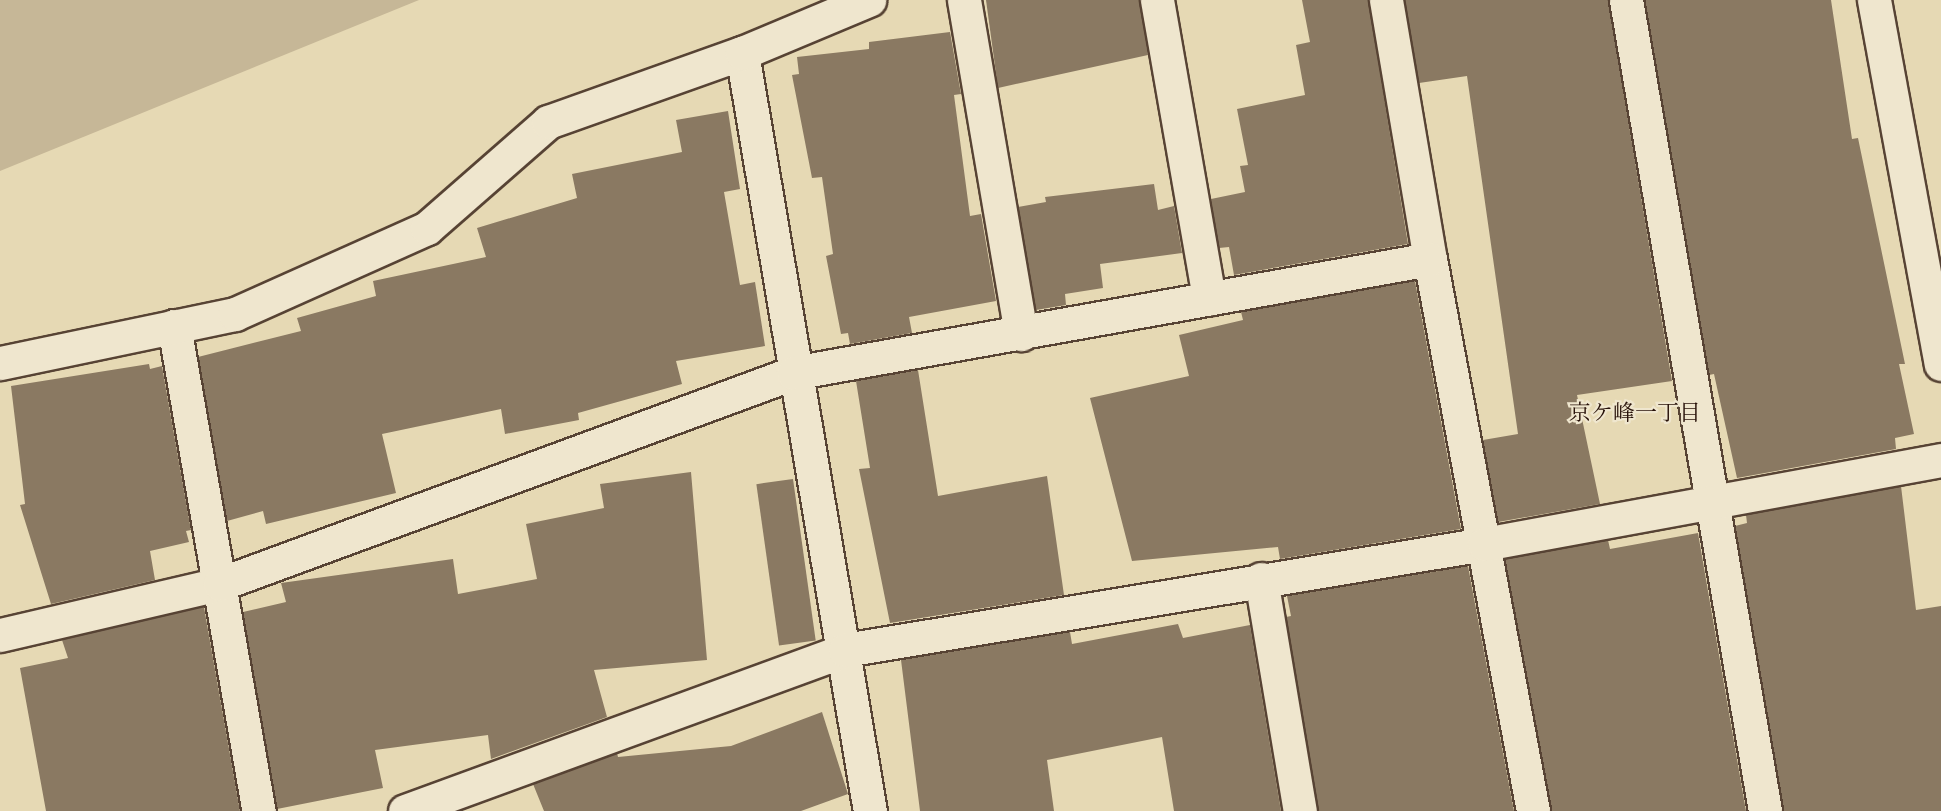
<!DOCTYPE html>
<html>
<head>
<meta charset="utf-8">
<style>
	body { margin:0 }
	#map { position:relative; width:1941px; height:811px; overflow:hidden; background:#e6d9b4; font-family:Alegreya,"Noto Serif JP",serif }
	div>[style] { position:absolute }
	.green>* { inset:0; background:#c6b797 }
	.building>* { inset:0; background:#8a7962; transform-origin:0 0 }
	.roads { filter:drop-shadow(2px 0 #574334) drop-shadow(-2px 0 #574334) drop-shadow(0 2px #574334) drop-shadow(0 -2px #574334) }
	.minor>* { height:33px; margin:-16.5px; padding:0 16.5px; transform-origin:16.5px; border-radius:16.5px; background:#efe6ce }
	span { translate:-50% -50%; white-space:nowrap; text-align:center; line-height:1.15; -webkit-text-stroke:4.5px #efe6ce; paint-order:stroke }
	.neighbourhood-label { font-size:22px; color:#271109 }
</style>
</head>
<body>
<div id="map">
	<div class="green">
		<i style="clip-path:polygon(0 0,419px 0,0 171px)"></i>
	</div>
	<div class="building">
		<i style="clip-path:polygon(986px 0,1139px 0,1148px 55px,998px 88px)"></i>
		<i style="clip-path:polygon(1302px 0,1368px 0,1408px 244px,1234px 275px,1229px 247px,1219px 248px,1211px 199px,1245px 192px,1240px 166px,1248px 165px,1237px 109px,1305px 95px,1296px 45px,1310px 42px)"></i>
		<i style="clip-path:polygon(1405px 0,1608px 0,1672px 381px,1577px 395px,1600px 504px,1498px 522px,1483px 440px,1518px 434px,1467px 76px,1419px 83px)"></i>
		<i style="clip-path:polygon(1645px 0,1831px 0,1852px 139px,1858px 138px,1905px 364px,1899px 364px,1914px 434px,1895px 438px,1896px 449px,1737px 478px,1714px 374px,1709px 375px)"></i>
		<i style="clip-path:polygon(950px 32px,961px 94px,954px 95px,970px 216px,981px 214px,996px 301px,909px 317px,912px 333px,850px 344px,848px 333px,841px 334px,826px 256px,833px 254px,822px 177px,812px 178px,792px 75px,799px 74px,797px 57px,869px 49px,869px 42px)"></i>
		<i style="clip-path:polygon(728px 111px,740px 189px,724px 192px,740px 285px,755px 282px,765px 346px,676px 361px,682px 384px,578px 413px,579px 420px,505px 434px,501px 409px,382px 434px,396px 493px,266px 524px,263px 511px,227px 521px,198px 357px,301px 331px,297px 318px,376px 296px,373px 281px,486px 257px,477px 228px,577px 198px,572px 174px,682px 152px,676px 120px)"></i>
		<i style="clip-path:polygon(1154px 184px,1158px 210px,1174px 206px,1182px 253px,1100px 264px,1103px 288px,1065px 294px,1066px 305px,1036px 310px,1018px 207px,1046px 202px,1045px 197px)"></i>
		<i style="clip-path:polygon(1415px 281px,1461px 529px,1280px 559px,1278px 547px,1132px 561px,1090px 398px,1189px 376px,1179px 335px,1243px 320px,1241px 312px)"></i>
		<i style="clip-path:polygon(149px 364px,150px 369px,162px 366px,191px 530px,186px 531px,189px 542px,150px 551px,155px 580px,51px 604px,20px 505px,25px 504px,11px 386px)"></i>
		<i style="clip-path:polygon(918px 370px,938px 496px,1047px 476px,1064px 595px,890px 623px,859px 469px,870px 468px,856px 381px)"></i>
		<i style="clip-path:polygon(691px 472px,707px 660px,594px 670px,607px 717px,491px 759px,488px 735px,375px 750px,383px 788px,277px 809px,243px 612px,286px 602px,281px 583px,453px 559px,458px 594px,537px 579px,526px 524px,604px 508px,600px 484px)"></i>
		<i style="left:793px;top:479px;width:163px;height:37px;rotate:82deg"></i>
		<i style="clip-path:polygon(1901px 486px,1916px 610px,1941px 606px,1941px 811px,1783px 811px,1735px 526px,1747px 523px,1746px 515px)"></i>
		<i style="clip-path:polygon(1698px 533px,1746px 811px,1551px 811px,1505px 559px,1608px 540px,1610px 549px)"></i>
		<i style="clip-path:polygon(1468px 566px,1514px 811px,1318px 811px,1286px 617px,1291px 616px,1287px 596px)"></i>
		<i style="clip-path:polygon(204px 607px,240px 811px,46px 811px,20px 668px,68px 658px,62px 640px)"></i>
		<i style="clip-path:polygon(1178px 624px,1183px 638px,1250px 625px,1281px 811px,1174px 811px,1162px 737px,1047px 760px,1054px 811px,920px 811px,901px 660px,1070px 632px,1072px 644px)"></i>
		<i style="clip-path:polygon(822px 712px,848px 794px,801px 811px,544px 811px,533px 784px,617px 753px,618px 757px,731px 746px)"></i>
	</div>
	<div class="roads">
		<div class="minor">
			<i style="left:964px;top:0;width:339px;rotate:80.3deg"></i>
			<i style="left:1157px;top:0;width:303px;rotate:80.1deg"></i>
			<i style="left:1386px;top:0;width:263px;rotate:80.4deg"></i>
			<i style="left:1430px;top:259px;width:562px;rotate:79.43deg"></i>
			<i style="left:1626px;top:0;width:823px;rotate:80.27deg"></i>
			<i style="left:1874px;top:0;width:370px;rotate:79.6deg"></i>
			<i style="left:742px;top:53px;width:769px;rotate:80.42deg"></i>
			<i style="left:174px;top:326px;width:492px;rotate:80.1deg"></i>
			<i style="left:0;top:363px;width:240px;rotate:-11.8deg"></i>
			<i style="left:235px;top:314px;width:210px;rotate:-24.1deg"></i>
			<i style="left:427px;top:228px;width:161px;rotate:-41.2deg"></i>
			<i style="left:548px;top:122px;width:206px;rotate:-19.6deg"></i>
			<i style="left:742px;top:53px;width:138px;rotate:-22.7deg"></i>
			<i style="left:1261px;top:579px;width:235px;rotate:80.5deg"></i>
			<i style="left:0;top:635px;width:226px;rotate:-13.1deg"></i>
			<i style="left:220px;top:584px;width:611px;rotate:-20.22deg"></i>
			<i style="left:793px;top:373px;width:647px;rotate:-10.15deg"></i>
			<i style="left:405px;top:811px;width:469px;rotate:-20.1deg"></i>
			<i style="left:845px;top:650px;width:648px;rotate:-9.42deg"></i>
			<i style="left:1484px;top:544px;width:465px;rotate:-10.4deg"></i>
		</div>
	</div>
	<div class="neighbourhood-label">
		<span style="left:1635px;top:414px">京ケ峰一丁目</span>
	</div>
</div>
</body>
</html>
